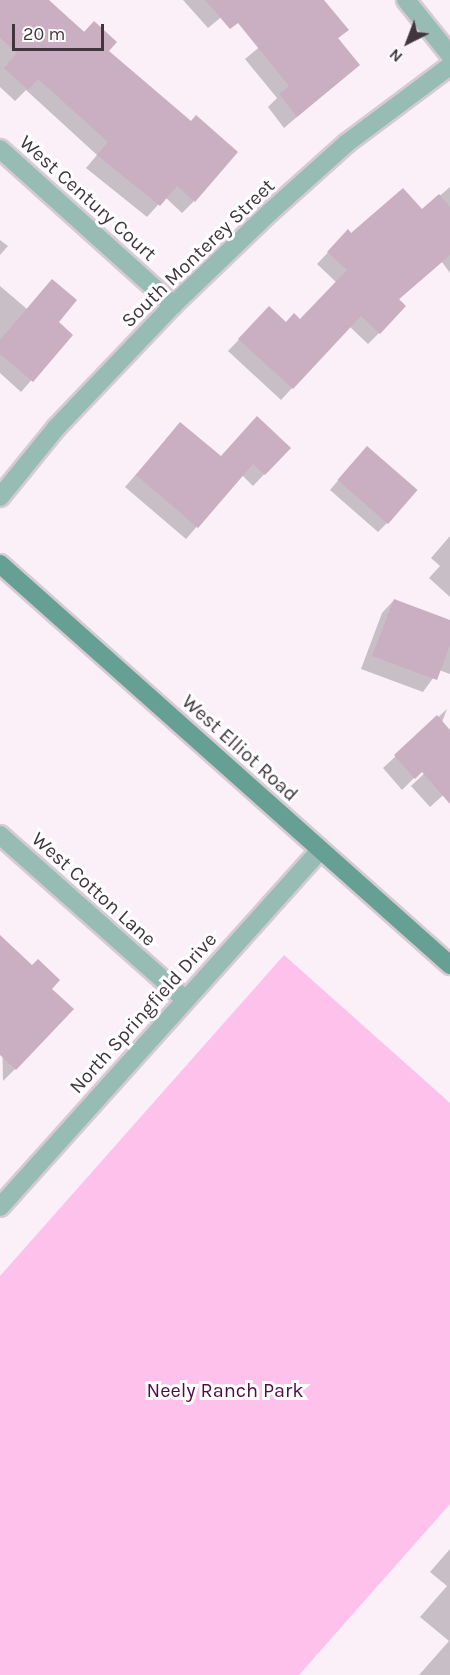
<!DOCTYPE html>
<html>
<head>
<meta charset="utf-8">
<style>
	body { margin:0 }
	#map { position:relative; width:450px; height:1675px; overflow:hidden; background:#fbeff8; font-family:Karla,sans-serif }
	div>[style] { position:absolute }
	.green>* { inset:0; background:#fdc1ec }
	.shadow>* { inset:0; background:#0003 }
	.building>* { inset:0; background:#caaec2; transform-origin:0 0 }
	.roads { filter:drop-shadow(2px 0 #d6cad3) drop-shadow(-2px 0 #d6cad3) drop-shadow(0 2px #d6cad3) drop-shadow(0 -2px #d6cad3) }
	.street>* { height:18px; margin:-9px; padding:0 9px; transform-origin:9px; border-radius:9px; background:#96bcb3 }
	.secondary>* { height:18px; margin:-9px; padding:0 9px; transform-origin:9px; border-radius:9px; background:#66a094 }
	span { translate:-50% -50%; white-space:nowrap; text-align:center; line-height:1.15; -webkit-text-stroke:6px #fff; paint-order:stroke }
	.street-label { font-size:20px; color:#41363e }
	.park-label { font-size:20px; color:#540a47 }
	.north { position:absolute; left:378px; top:12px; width:60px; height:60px; -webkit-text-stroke:4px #fff; paint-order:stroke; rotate:222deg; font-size:16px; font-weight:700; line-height:24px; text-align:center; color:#41363e }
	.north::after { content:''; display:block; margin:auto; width:21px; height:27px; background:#41363e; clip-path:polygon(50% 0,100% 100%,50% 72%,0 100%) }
	.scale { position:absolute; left:12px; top:24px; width:92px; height:27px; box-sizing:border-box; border:3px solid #41363e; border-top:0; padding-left:8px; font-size:18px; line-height:21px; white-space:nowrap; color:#41363e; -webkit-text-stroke:4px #fff; paint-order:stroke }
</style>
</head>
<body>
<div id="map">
	<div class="green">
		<i style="clip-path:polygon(284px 955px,450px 1103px,450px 1504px,299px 1675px,0 1675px,0 1276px)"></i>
	</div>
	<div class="shadow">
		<i style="clip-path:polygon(0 0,48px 0,107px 52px,194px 201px,182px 213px,165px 197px,147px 217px,86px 168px,97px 155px,26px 90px,15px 101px,0 87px)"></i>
		<i style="clip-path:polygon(183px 0,242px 0,208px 28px)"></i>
		<i style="clip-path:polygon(316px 0,322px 0,347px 30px,337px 39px,358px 65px,284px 128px,268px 107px,277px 98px,245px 59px)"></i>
		<i style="clip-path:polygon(450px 187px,450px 273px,442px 262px,398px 300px,379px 333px,368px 344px,349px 326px,281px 400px,228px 351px,258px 320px,286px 324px,300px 321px,336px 282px,317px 264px,337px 243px,422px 211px)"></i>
		<i style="clip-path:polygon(0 240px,8px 246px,0 255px)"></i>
		<i style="clip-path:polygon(0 286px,27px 309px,57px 322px,71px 335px,21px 392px,0 373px)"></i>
		<i style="clip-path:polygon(169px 436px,220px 458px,289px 448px,253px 486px,242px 475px,186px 539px,125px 487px)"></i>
		<i style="clip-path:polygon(358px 457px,387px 523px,378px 532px,330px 490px)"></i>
		<i style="clip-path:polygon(450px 536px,450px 597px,429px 578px,440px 566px,431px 558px)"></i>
		<i style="clip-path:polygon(394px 600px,450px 621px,450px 674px,439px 670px,423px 692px,361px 669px,382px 613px)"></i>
		<i style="clip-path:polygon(447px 709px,425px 767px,402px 790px,383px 768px)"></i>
		<i style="clip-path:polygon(450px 749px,450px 789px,430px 807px,411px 786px)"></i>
		<i style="clip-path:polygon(0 937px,50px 989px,15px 1069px,3px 1081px)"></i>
		<i style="clip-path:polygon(450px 1549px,450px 1675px,419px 1675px,449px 1641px,420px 1617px,447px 1586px,430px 1572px)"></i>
	</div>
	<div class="building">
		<i style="clip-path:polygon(0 0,49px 0,84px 32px,94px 21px,117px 42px,109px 51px,191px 121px,196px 115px,238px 152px,195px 202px,177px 186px,160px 206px,97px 155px,108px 142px,38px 79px,28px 90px,4px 68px,17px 53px,0 38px)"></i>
		<i style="clip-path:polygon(205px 0,324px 0,349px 30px,338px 38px,360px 65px,297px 117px,279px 94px,289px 86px,238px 23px,230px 29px)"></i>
		<i style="clip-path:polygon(403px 188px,422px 209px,439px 194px,450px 207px,450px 255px,399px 299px,406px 306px,380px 334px,361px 316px,293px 389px,238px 339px,269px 306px,286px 322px,294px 313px,300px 319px,347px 270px,327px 252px,348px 229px,351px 233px)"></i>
		<i style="clip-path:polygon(52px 279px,77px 300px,59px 322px,73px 335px,33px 382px,0 354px,0 340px)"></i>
		<i style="clip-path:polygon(257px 416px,291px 448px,265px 475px,253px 464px,198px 528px,136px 475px,180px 422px,221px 456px)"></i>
		<i style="left:367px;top:446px;width:67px;height:45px;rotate:41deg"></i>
		<i style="clip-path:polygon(394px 599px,450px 620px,450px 645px,437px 680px,372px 656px)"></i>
		<i style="clip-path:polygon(437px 715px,450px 730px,450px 804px,422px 772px,415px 779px,394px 755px)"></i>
		<i style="clip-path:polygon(0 935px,32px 965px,38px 959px,60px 980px,52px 989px,74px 1009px,16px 1070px,0 1055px)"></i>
	</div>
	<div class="roads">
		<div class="street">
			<i style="left:406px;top:0;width:70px;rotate:51.3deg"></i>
			<i style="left:0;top:149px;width:233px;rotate:42deg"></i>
			<i style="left:0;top:497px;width:89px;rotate:-50.9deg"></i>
			<i style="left:56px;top:428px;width:170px;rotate:-46.4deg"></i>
			<i style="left:173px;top:305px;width:134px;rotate:-43.8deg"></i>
			<i style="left:270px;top:212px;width:103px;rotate:-41.9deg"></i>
			<i style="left:347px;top:143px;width:129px;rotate:-36.8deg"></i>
			<i style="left:0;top:835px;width:247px;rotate:41.6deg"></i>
			<i style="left:0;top:1207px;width:479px;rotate:-48.1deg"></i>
		</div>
		<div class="secondary">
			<i style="left:0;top:564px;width:603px;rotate:41.7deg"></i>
		</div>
	</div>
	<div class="street-label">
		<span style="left:88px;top:198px;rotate:42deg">West Century Court</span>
		<span style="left:198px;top:253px;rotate:-44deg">South Monterey Street</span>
		<span style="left:240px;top:748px;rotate:42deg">West Elliot Road</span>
		<span style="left:94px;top:889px;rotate:42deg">West Cotton Lane</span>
		<span style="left:143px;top:1013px;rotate:-48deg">North Springfield Drive</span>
	</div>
	<div class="park-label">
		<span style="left:225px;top:1390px">Neely Ranch Park</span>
	</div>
	<div class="north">N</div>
	<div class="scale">20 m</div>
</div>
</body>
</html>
